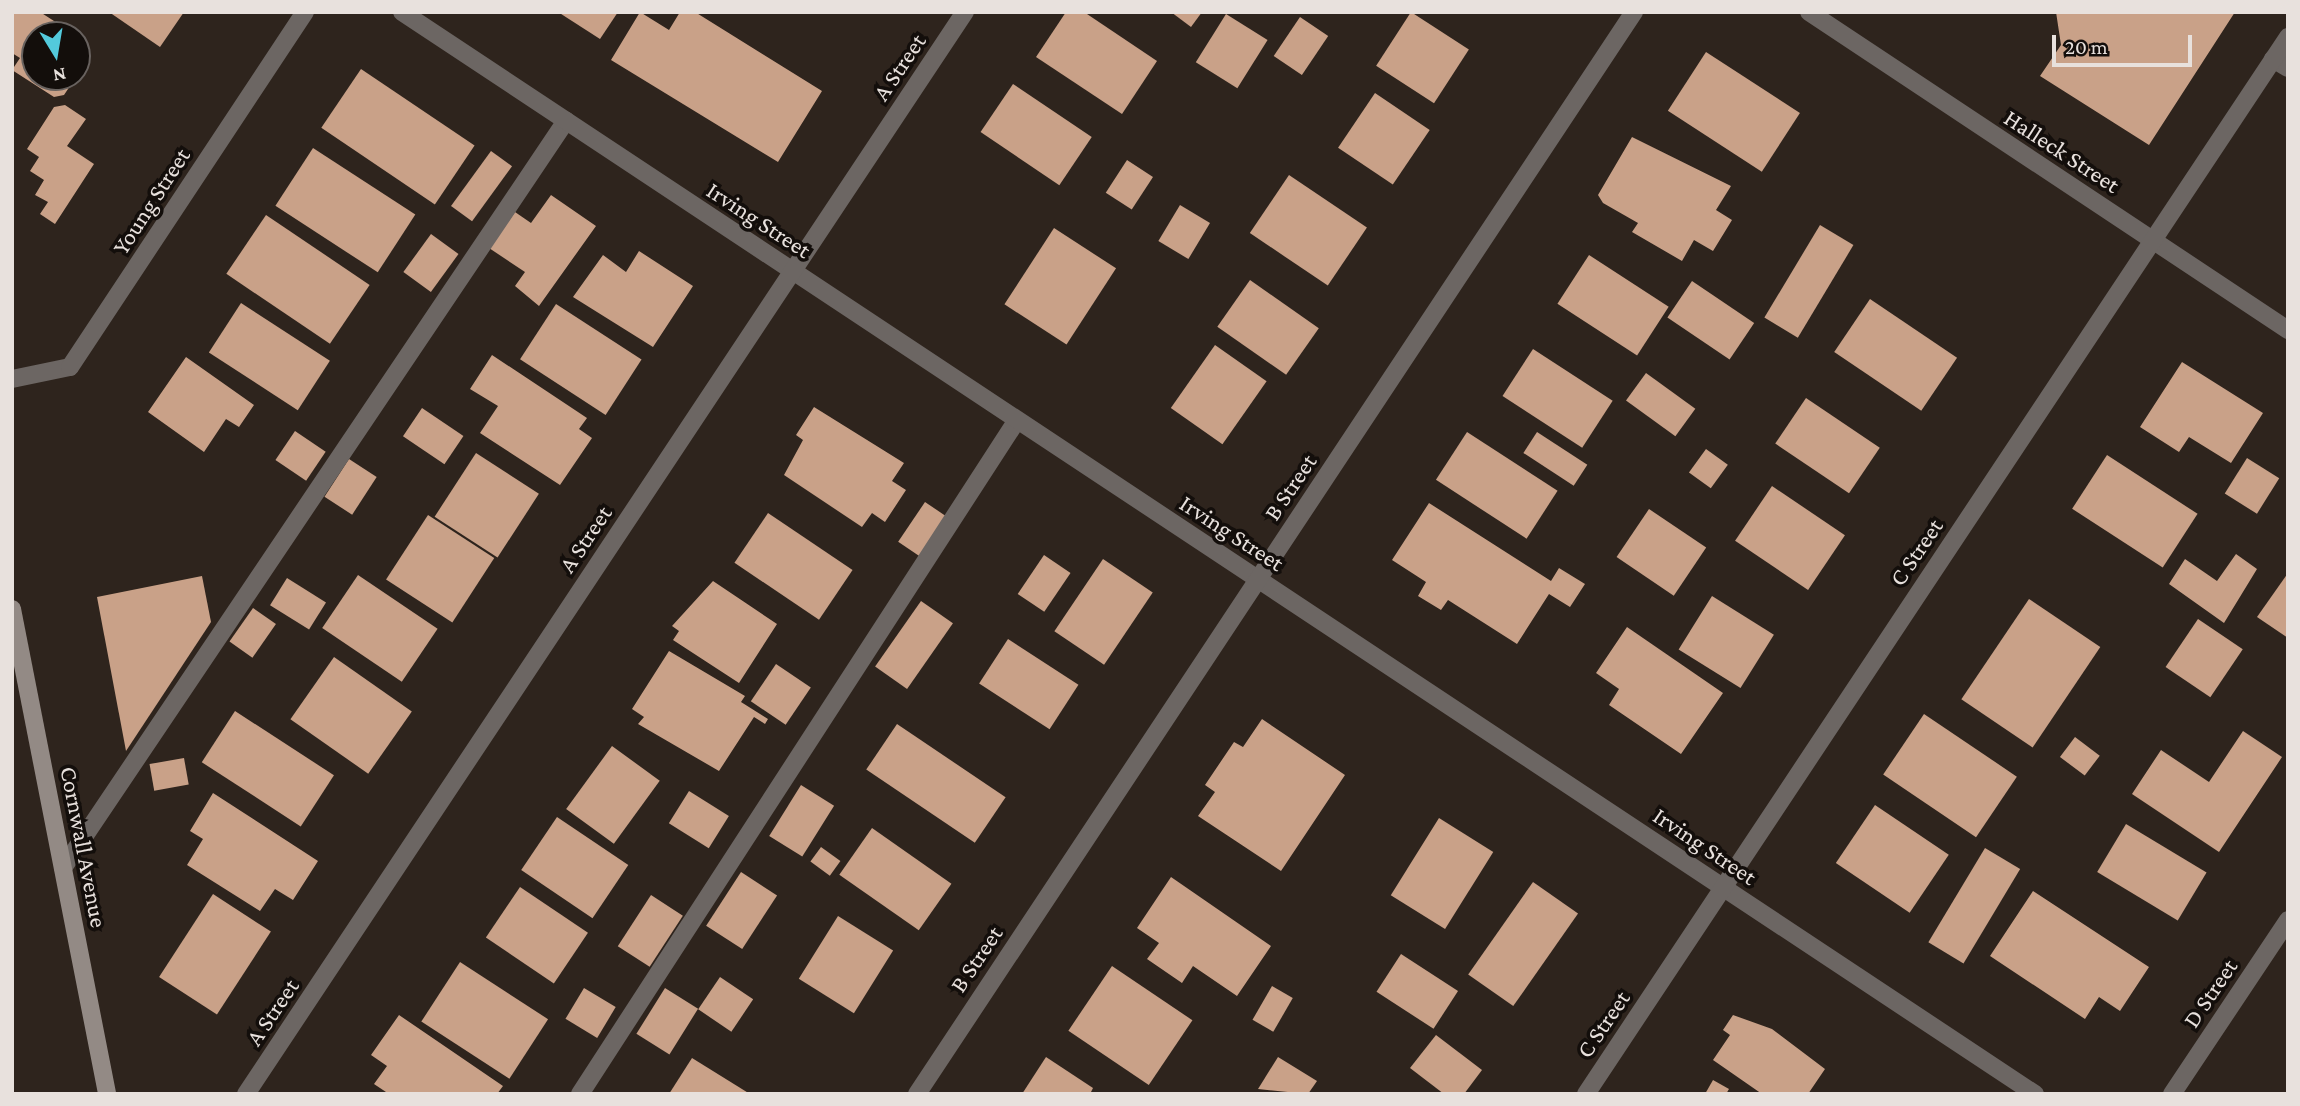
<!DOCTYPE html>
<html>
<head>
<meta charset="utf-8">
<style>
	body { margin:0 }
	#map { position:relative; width:2300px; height:1106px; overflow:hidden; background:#2e241d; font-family:"Crimson Pro",serif }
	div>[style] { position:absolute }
	.building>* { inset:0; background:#c9a188; transform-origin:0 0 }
	.lane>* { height:18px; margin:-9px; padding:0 9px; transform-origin:9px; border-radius:9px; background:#6c6663 }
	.street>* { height:18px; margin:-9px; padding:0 9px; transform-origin:9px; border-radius:9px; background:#6c6663 }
	.secondary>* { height:18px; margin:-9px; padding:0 9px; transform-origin:9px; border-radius:9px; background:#938a85 }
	span { translate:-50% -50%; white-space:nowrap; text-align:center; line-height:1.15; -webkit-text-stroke:7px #130e0b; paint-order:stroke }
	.street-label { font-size:24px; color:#e8e1dd }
	.frame { position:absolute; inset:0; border:14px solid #e8e1dd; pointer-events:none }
	.north { position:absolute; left:21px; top:21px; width:70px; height:70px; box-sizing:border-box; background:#130e0b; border:2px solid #68625f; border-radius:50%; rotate:169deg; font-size:19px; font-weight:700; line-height:28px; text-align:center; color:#e8e1dd }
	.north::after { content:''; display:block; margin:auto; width:24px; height:32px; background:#53cadc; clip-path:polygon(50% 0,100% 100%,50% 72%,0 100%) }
	.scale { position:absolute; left:2052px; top:35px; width:140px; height:32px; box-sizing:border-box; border:4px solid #e8e1dd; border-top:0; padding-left:9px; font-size:21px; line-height:24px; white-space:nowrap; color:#e8e1dd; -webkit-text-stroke:5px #130e0b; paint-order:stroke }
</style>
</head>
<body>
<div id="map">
	<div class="building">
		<i style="clip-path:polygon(12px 12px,40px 12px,68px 30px,35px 35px,35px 77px,76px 77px,64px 95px,54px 97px,12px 70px,20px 58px,12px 53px)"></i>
		<i style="clip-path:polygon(109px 12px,184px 12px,160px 47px)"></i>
		<i style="clip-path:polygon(558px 12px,618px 12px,600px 39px)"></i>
		<i style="clip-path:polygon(640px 12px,669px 30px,680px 12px,695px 12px,822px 91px,778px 162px,611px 60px)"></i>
		<i style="clip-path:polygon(1066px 12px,1084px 12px,1157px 61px,1122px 114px,1036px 57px)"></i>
		<i style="clip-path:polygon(1171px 12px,1202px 12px,1191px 27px)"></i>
		<i style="left:1411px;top:12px;width:69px;height:64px;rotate:33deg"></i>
		<i style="clip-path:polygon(2056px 12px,2235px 12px,2149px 145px,2040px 76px,2061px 45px)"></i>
		<i style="left:1226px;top:14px;width:49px;height:57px;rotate:32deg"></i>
		<i style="left:1300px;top:17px;width:34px;height:47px;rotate:34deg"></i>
		<i style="left:1706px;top:52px;width:112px;height:70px;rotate:33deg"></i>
		<i style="left:361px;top:69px;width:137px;height:71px;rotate:34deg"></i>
		<i style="left:1013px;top:84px;width:95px;height:58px;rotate:34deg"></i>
		<i style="left:1375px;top:93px;width:66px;height:66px;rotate:34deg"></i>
		<i style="clip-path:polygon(65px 105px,86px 119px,67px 146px,94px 164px,55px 224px,40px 214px,48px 202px,35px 195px,44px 180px,30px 171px,39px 157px,27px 149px,54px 107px)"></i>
		<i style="clip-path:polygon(1632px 137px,1731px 186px,1716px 210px,1732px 220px,1713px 251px,1694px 240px,1682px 261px,1632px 232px,1638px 223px,1603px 203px,1598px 195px)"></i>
		<i style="left:313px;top:148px;width:122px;height:69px;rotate:33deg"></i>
		<i style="left:491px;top:151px;width:26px;height:68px;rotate:36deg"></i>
		<i style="left:1127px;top:160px;width:31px;height:39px;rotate:33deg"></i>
		<i style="left:1289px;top:175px;width:94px;height:70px;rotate:34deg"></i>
		<i style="clip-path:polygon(551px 195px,596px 226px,539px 306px,515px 286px,525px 272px,489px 248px,515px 212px,531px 223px)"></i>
		<i style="left:1180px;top:205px;width:35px;height:42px;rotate:31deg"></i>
		<i style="left:266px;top:215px;width:125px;height:71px;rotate:34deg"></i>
		<i style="left:1820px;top:225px;width:39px;height:108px;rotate:31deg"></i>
		<i style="left:1054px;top:228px;width:74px;height:91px;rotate:33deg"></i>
		<i style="left:431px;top:234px;width:34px;height:47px;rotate:36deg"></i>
		<i style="clip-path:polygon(639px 251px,693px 286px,653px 347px,573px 297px,603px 255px,626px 272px)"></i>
		<i style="left:1589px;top:255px;width:95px;height:58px;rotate:33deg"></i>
		<i style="left:1250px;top:280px;width:84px;height:57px;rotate:35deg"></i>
		<i style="left:1692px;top:281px;width:75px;height:44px;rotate:34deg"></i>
		<i style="left:1870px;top:299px;width:105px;height:64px;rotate:34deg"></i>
		<i style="left:241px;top:303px;width:106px;height:59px;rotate:33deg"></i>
		<i style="left:556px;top:304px;width:102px;height:66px;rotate:33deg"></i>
		<i style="left:1215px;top:345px;width:63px;height:77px;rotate:35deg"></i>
		<i style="left:1533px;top:349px;width:95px;height:56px;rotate:33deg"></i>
		<i style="clip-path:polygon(492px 355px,587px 418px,579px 429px,592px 438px,560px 485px,480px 433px,498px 406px,470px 389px)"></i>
		<i style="clip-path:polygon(186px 357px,254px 405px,239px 427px,226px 419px,204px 452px,148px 412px)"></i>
		<i style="clip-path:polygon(2182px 362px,2263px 413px,2231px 463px,2189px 437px,2179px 452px,2140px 427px)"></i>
		<i style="left:1646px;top:373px;width:61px;height:34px;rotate:36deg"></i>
		<i style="left:1806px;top:398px;width:89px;height:55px;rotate:34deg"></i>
		<i style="clip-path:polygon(814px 407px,904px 463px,892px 481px,906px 490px,885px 522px,872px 513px,862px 527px,784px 475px,803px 440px,796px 435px)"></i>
		<i style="left:422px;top:408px;width:50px;height:34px;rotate:34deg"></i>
		<i style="left:295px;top:431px;width:37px;height:35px;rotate:34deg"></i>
		<i style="left:1467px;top:432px;width:108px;height:57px;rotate:33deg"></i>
		<i style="left:1537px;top:432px;width:60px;height:25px;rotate:33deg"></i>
		<i style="left:1706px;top:449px;width:27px;height:29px;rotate:36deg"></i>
		<i style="left:476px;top:453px;width:75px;height:76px;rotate:33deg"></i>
		<i style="left:2107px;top:455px;width:108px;height:64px;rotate:33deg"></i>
		<i style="left:2247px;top:458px;width:38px;height:42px;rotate:32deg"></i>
		<i style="left:349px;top:459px;width:33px;height:45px;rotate:33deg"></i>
		<i style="left:1772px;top:486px;width:88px;height:66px;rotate:34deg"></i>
		<i style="left:925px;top:502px;width:29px;height:48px;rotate:34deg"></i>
		<i style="clip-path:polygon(1429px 503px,1551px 581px,1559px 568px,1585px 584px,1570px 607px,1549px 594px,1517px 644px,1448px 600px,1441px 610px,1418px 596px,1426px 582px,1392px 560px)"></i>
		<i style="left:1649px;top:509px;width:69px;height:58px;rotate:34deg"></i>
		<i style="left:768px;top:513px;width:102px;height:60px;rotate:34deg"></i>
		<i style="left:428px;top:515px;width:79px;height:77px;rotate:33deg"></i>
		<i style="clip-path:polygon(2236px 554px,2257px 569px,2224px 623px,2169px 584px,2185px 559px,2217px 581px)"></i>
		<i style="left:1044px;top:555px;width:32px;height:47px;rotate:34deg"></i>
		<i style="left:1103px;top:559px;width:60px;height:87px;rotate:34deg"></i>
		<i style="clip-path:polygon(2288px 573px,2288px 638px,2257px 617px)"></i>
		<i style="left:358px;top:575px;width:96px;height:64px;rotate:34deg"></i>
		<i style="clip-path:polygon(202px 576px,211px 622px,126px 751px,97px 597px)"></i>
		<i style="left:287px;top:578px;width:46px;height:32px;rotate:32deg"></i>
		<i style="clip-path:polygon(713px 581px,777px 624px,739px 683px,673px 640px,679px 631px,672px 626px)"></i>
		<i style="left:1712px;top:596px;width:73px;height:63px;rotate:32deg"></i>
		<i style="left:2029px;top:599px;width:86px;height:121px;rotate:34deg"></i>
		<i style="left:921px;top:601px;width:39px;height:80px;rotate:35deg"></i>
		<i style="left:253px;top:608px;width:28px;height:41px;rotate:35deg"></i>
		<i style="left:2198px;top:619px;width:54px;height:58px;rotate:34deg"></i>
		<i style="clip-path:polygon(1627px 627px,1723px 693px,1681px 754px,1609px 705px,1619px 689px,1596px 673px)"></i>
		<i style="left:1008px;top:639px;width:84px;height:53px;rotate:33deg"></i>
		<i style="clip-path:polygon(669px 651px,745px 696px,741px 702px,768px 719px,765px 724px,754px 717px,719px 771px,638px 724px,644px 717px,632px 709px)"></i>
		<i style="left:334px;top:657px;width:95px;height:76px;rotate:35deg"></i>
		<i style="left:776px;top:664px;width:42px;height:45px;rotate:34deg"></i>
		<i style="left:235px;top:711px;width:118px;height:61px;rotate:33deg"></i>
		<i style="left:1924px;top:714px;width:112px;height:73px;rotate:34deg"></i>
		<i style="clip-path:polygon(1262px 719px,1345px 775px,1281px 871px,1198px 816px,1215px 792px,1205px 785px,1234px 742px,1243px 747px)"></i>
		<i style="left:897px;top:724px;width:131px;height:55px;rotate:34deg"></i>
		<i style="clip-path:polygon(2243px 731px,2282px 757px,2219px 852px,2132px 794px,2161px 750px,2209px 782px)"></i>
		<i style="left:2075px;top:737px;width:31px;height:25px;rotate:37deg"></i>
		<i style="left:612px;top:746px;width:59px;height:78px;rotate:36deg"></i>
		<i style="left:184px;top:758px;width:27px;height:35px;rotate:80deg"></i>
		<i style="left:801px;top:785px;width:39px;height:60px;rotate:32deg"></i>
		<i style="left:689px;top:791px;width:47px;height:38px;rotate:32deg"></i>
		<i style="clip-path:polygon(213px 793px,318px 861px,293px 900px,275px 889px,260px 911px,187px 865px,203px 839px,190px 831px)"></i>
		<i style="left:1875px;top:805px;width:89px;height:70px;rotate:34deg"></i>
		<i style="left:557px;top:817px;width:86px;height:64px;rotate:34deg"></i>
		<i style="left:1439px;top:818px;width:64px;height:91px;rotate:32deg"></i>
		<i style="left:2126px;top:824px;width:94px;height:56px;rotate:31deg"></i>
		<i style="left:872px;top:828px;width:97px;height:57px;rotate:35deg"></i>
		<i style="left:821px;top:847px;width:24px;height:18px;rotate:36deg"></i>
		<i style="left:1985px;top:848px;width:41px;height:110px;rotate:31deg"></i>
		<i style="left:741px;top:872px;width:43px;height:64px;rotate:33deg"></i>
		<i style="clip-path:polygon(1171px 877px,1271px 946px,1237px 996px,1193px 966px,1182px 983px,1147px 959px,1159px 943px,1137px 928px)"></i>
		<i style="left:1533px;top:882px;width:55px;height:113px;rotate:35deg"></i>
		<i style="left:520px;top:887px;width:82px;height:61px;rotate:34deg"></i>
		<i style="clip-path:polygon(2033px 891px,2149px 967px,2120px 1011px,2099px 997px,2085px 1019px,1990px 956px)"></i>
		<i style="left:213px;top:894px;width:69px;height:99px;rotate:33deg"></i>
		<i style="left:651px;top:895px;width:38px;height:61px;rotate:33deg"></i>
		<i style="left:838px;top:916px;width:65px;height:74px;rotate:32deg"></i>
		<i style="left:1401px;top:954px;width:68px;height:45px;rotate:33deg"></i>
		<i style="left:460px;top:962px;width:105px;height:71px;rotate:33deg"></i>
		<i style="left:1112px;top:966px;width:97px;height:78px;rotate:34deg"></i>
		<i style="left:720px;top:977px;width:40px;height:39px;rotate:34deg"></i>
		<i style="left:1272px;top:986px;width:24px;height:39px;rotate:30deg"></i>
		<i style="left:584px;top:988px;width:37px;height:36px;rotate:31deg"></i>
		<i style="left:665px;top:988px;width:39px;height:54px;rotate:32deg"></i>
		<i style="clip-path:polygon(399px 1015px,503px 1086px,497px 1094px,389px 1094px,374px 1084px,387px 1066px,371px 1055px)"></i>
		<i style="clip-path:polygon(1733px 1015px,1772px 1029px,1825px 1069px,1808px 1094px,1762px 1094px,1713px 1060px,1730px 1035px,1723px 1030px)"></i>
		<i style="clip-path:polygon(1436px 1035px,1482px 1070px,1464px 1094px,1444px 1094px,1410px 1068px)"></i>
		<i style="clip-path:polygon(1046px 1057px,1093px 1088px,1090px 1094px,1022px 1094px)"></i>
		<i style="clip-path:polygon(1278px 1057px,1317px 1081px,1308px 1094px,1258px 1089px)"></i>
		<i style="clip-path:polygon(692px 1058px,750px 1094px,669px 1094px)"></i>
		<i style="clip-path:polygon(1713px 1080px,1729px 1089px,1726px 1094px,1705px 1094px)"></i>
	</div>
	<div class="lane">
		<i style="left:2273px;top:59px;width:17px;rotate:31deg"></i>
		<i style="left:63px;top:868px;width:901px;rotate:-56.05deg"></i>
		<i style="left:580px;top:1094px;width:803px;rotate:-57.04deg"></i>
	</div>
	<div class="street">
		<i style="left:402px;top:12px;width:1959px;rotate:33.53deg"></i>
		<i style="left:1809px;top:12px;width:575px;rotate:33.58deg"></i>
		<i style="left:12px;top:379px;width:59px;rotate:-11.7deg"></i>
		<i style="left:70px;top:367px;width:426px;rotate:-56.5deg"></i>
		<i style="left:246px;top:1094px;width:1299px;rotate:-56.4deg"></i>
		<i style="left:917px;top:1094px;width:1298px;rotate:-56.47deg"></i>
		<i style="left:1586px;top:1094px;width:1269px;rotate:-56.41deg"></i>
		<i style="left:2172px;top:1094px;width:209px;rotate:-56.3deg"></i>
	</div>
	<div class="secondary">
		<i style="left:12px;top:609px;width:494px;rotate:78.9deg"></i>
	</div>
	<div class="street-label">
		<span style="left:899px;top:67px;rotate:-56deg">A Street</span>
		<span style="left:2062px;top:151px;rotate:33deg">Halleck Street</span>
		<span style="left:151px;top:201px;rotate:-57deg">Young Street</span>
		<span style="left:759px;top:220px;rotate:33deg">Irving Street</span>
		<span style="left:1290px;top:487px;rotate:-56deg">B Street</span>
		<span style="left:1232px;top:533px;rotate:33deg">Irving Street</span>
		<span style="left:585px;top:539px;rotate:-56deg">A Street</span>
		<span style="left:1916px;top:552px;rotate:-56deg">C Street</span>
		<span style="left:1705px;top:846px;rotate:34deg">Irving Street</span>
		<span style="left:84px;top:847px;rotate:79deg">Cornwall Avenue</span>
		<span style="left:976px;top:959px;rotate:-56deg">B Street</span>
		<span style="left:2210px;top:993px;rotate:-56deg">D Street</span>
		<span style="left:272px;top:1012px;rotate:-56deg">A Street</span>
		<span style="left:1603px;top:1024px;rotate:-56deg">C Street</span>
	</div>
	<div class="frame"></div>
	<div class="north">N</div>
	<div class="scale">20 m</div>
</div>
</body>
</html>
